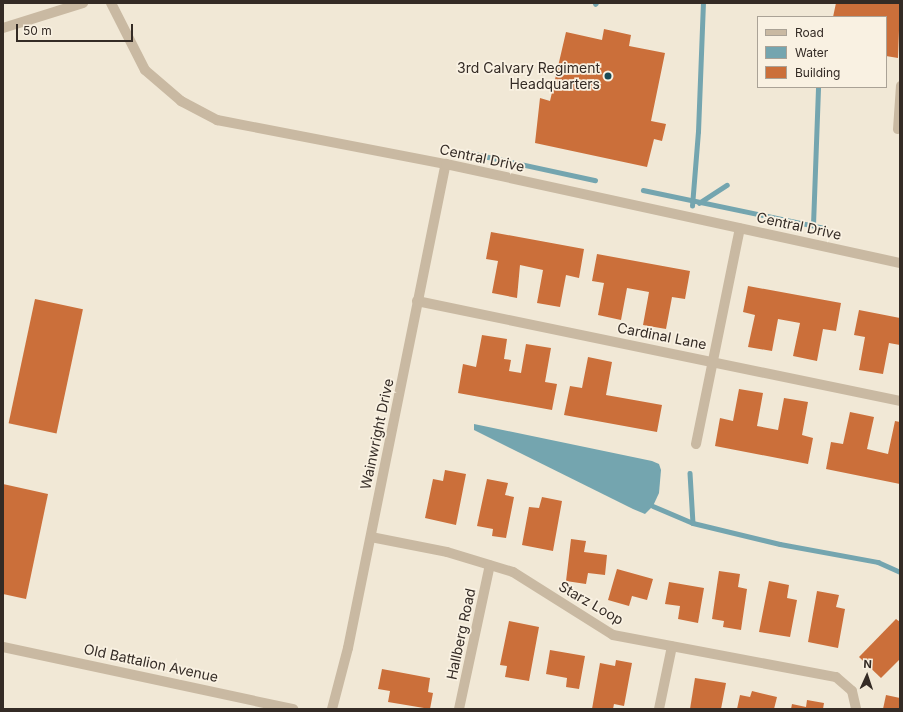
<!DOCTYPE html>
<html>
<head>
<meta charset="utf-8">
<style>
	body { margin:0 }
	#map { position:relative; width:903px; height:712px; overflow:hidden; background:#f1e8d6; font-family:Inter,sans-serif }
	div>[style] { position:absolute }
	.water>* { inset:0; background:#74a5af }
	.stream>* { height:4.5px; margin:-2.25px; padding:0 2.25px; transform-origin:2.25px; border-radius:2.25px; background:#74a5af }
	.building>* { inset:0; background:#cb6f3a; transform-origin:0 0 }
	.service>* { height:9px; margin:-4.5px; padding:0 4.5px; transform-origin:4.5px; border-radius:4.5px; background:#c9b9a2 }
	.minor>* { height:10px; margin:-5px; padding:0 5px; transform-origin:5px; border-radius:5px; background:#c9b9a2 }
	.tertiary>* { height:10px; margin:-5px; padding:0 5px; transform-origin:5px; border-radius:5px; background:#c9b9a2 }
	.dots>* { width:11px; height:11px; translate:-50% -50%; box-sizing:border-box; border:2px solid #f9f1e2; border-radius:50% }
	span { translate:-50% -50%; white-space:nowrap; text-align:center; line-height:1.15; -webkit-text-stroke:3.5px #f9f1e2; paint-order:stroke }
	.poi-label { font-size:14px; color:#342b25 }
	.right { translate:-100% -50%; text-align:right }
	.street-label { font-size:14px; color:#342b25 }
	.frame { position:absolute; inset:0; border:4px solid #342b25; pointer-events:none }
	.legend { position:absolute; left:757px; top:16px; width:130px; height:72px; box-sizing:border-box; background:#f9f1e2; border:1px solid #aaa296; margin:0; padding:5px 7px; list-style:none; font-size:12px; color:#342b25 }
	.legend li { display:flex; align-items:center; gap:8px; height:20px }
	.legend b { width:20px; border:1px solid #aaa296 }
	.north { position:absolute; left:847px; top:656px; width:40px; height:40px; -webkit-text-stroke:3px #f9f1e2; paint-order:stroke; rotate:3deg; font-size:11px; font-weight:700; line-height:16px; text-align:center; color:#342b25 }
	.north::after { content:''; display:block; margin:auto; width:14px; height:18px; background:#342b25; clip-path:polygon(50% 0,100% 100%,50% 72%,0 100%) }
	.scale { position:absolute; left:16px; top:24px; width:117px; height:18px; box-sizing:border-box; border:2px solid #342b25; border-top:0; padding-left:5px; font-size:12px; line-height:14px; white-space:nowrap; color:#342b25; -webkit-text-stroke:3px #f9f1e2; paint-order:stroke }
</style>
</head>
<body>
<div id="map">
	<div class="water">
		<i style="clip-path:polygon(474px 424px,652px 461px,659px 464px,661px 470px,659px 493px,653px 506px,645px 514px,633px 509px,474px 430px)"></i>
	</div>
	<div class="stream">
		<i style="left:595px;top:4px;width:1px;rotate:-45deg"></i>
		<i style="left:465px;top:152px;width:133px;rotate:12.2deg"></i>
		<i style="left:643px;top:190px;width:186px;rotate:11.8deg"></i>
		<i style="left:699px;top:203px;width:33px;rotate:-33deg"></i>
		<i style="left:692px;top:206px;width:74px;rotate:-85.4deg"></i>
		<i style="left:698px;top:132px;width:129px;rotate:-87.8deg"></i>
		<i style="left:813px;top:225px;width:138px;rotate:-87.9deg"></i>
		<i style="left:690px;top:473px;width:50px;rotate:86.6deg"></i>
		<i style="left:693px;top:523px;width:89px;rotate:13.6deg"></i>
		<i style="left:780px;top:544px;width:100px;rotate:10.4deg"></i>
		<i style="left:878px;top:562px;width:24px;rotate:24deg"></i>
		<i style="left:653px;top:506px;width:43px;rotate:23deg"></i>
	</div>
	<div class="building">
		<i style="clip-path:polygon(836px 3px,900px 3px,898px 58px,886px 56px,886px 17px,833px 17px)"></i>
		<i style="clip-path:polygon(604px 29px,631px 35px,629px 46px,665px 53px,651px 121px,666px 124px,662px 141px,654px 139px,647px 167px,535px 143px,540px 98px,550px 101px,566px 32px,602px 40px)"></i>
		<i style="clip-path:polygon(491px 232px,584px 249px,579px 278px,566px 275px,560px 307px,537px 303px,543px 270px,520px 265px,517px 298px,492px 293px,498px 261px,486px 259px)"></i>
		<i style="clip-path:polygon(597px 254px,690px 271px,685px 299px,672px 297px,666px 329px,643px 325px,649px 292px,627px 288px,621px 320px,598px 315px,604px 283px,592px 281px)"></i>
		<i style="clip-path:polygon(748px 286px,841px 303px,836px 331px,823px 329px,817px 361px,793px 356px,800px 323px,778px 319px,772px 351px,748px 347px,755px 315px,743px 312px)"></i>
		<i style="left:35px;top:299px;width:49px;height:127px;rotate:12deg"></i>
		<i style="clip-path:polygon(859px 310px,900px 318px,900px 345px,889px 343px,883px 374px,859px 370px,865px 337px,854px 335px)"></i>
		<i style="clip-path:polygon(482px 335px,507px 339px,504px 359px,511px 360px,509px 371px,521px 373px,526px 344px,551px 348px,545px 382px,557px 384px,552px 410px,458px 393px,463px 364px,476px 367px)"></i>
		<i style="clip-path:polygon(588px 357px,612px 362px,606px 395px,662px 405px,657px 432px,564px 415px,570px 386px,582px 388px)"></i>
		<i style="clip-path:polygon(739px 389px,763px 393px,757px 426px,778px 430px,784px 398px,808px 402px,802px 435px,813px 438px,808px 464px,715px 446px,720px 418px,733px 421px)"></i>
		<i style="clip-path:polygon(850px 412px,874px 417px,867px 449px,888px 454px,895px 421px,900px 422px,900px 484px,826px 469px,831px 442px,843px 444px)"></i>
		<i style="clip-path:polygon(445px 470px,466px 474px,456px 525px,425px 518px,433px 479px,443px 481px)"></i>
		<i style="clip-path:polygon(487px 479px,508px 483px,505px 495px,514px 497px,506px 538px,492px 536px,493px 529px,477px 526px)"></i>
		<i style="clip-path:polygon(3px 484px,48px 494px,26px 599px,3px 594px)"></i>
		<i style="clip-path:polygon(542px 497px,562px 501px,553px 551px,522px 545px,529px 507px,539px 508px)"></i>
		<i style="clip-path:polygon(571px 539px,586px 541px,584px 552px,607px 555px,605px 575px,588px 573px,586px 584px,566px 581px)"></i>
		<i style="clip-path:polygon(617px 569px,653px 579px,647px 600px,632px 596px,629px 606px,608px 600px)"></i>
		<i style="clip-path:polygon(719px 571px,740px 574px,738px 587px,747px 589px,741px 630px,723px 627px,724px 621px,712px 619px)"></i>
		<i style="clip-path:polygon(769px 581px,789px 585px,787px 598px,797px 600px,790px 637px,759px 632px)"></i>
		<i style="clip-path:polygon(669px 582px,704px 588px,698px 623px,678px 619px,680px 606px,665px 604px)"></i>
		<i style="clip-path:polygon(817px 591px,839px 595px,836px 607px,845px 609px,838px 648px,808px 642px)"></i>
		<i style="clip-path:polygon(896px 619px,900px 622px,900px 659px,881px 678px,859px 657px)"></i>
		<i style="clip-path:polygon(509px 621px,539px 627px,529px 681px,505px 677px,507px 666px,500px 665px)"></i>
		<i style="clip-path:polygon(550px 650px,585px 656px,579px 689px,566px 687px,567px 678px,546px 674px)"></i>
		<i style="clip-path:polygon(616px 660px,632px 663px,624px 706px,614px 704px,613px 709px,592px 709px,600px 663px,615px 666px)"></i>
		<i style="clip-path:polygon(382px 669px,430px 678px,428px 692px,433px 693px,430px 709px,388px 702px,390px 691px,378px 689px)"></i>
		<i style="clip-path:polygon(695px 678px,726px 683px,721px 709px,690px 709px)"></i>
		<i style="clip-path:polygon(752px 691px,777px 697px,774px 709px,737px 709px,740px 695px,750px 697px)"></i>
		<i style="clip-path:polygon(886px 695px,900px 698px,900px 709px,883px 709px)"></i>
		<i style="clip-path:polygon(807px 700px,824px 703px,823px 709px,791px 709px,792px 704px,806px 707px)"></i>
	</div>
	<div class="service">
		<i style="left:897px;top:129px;width:44px;rotate:-86.1deg"></i>
	</div>
	<div class="minor">
		<i style="left:417px;top:301px;width:493px;rotate:11.7deg"></i>
		<i style="left:696px;top:444px;width:220px;rotate:-78.5deg"></i>
		<i style="left:371px;top:537px;width:77px;rotate:11.2deg"></i>
		<i style="left:447px;top:552px;width:69px;rotate:16.9deg"></i>
		<i style="left:513px;top:572px;width:118px;rotate:32.2deg"></i>
		<i style="left:613px;top:635px;width:227px;rotate:10.7deg"></i>
		<i style="left:836px;top:677px;width:21px;rotate:41deg"></i>
		<i style="left:852px;top:691px;width:18px;rotate:77deg"></i>
		<i style="left:3px;top:647px;width:297px;rotate:12.1deg"></i>
		<i style="left:332px;top:709px;width:63px;rotate:-75.3deg"></i>
		<i style="left:348px;top:648px;width:494px;rotate:-78.6deg"></i>
		<i style="left:459px;top:709px;width:147px;rotate:-77.9deg"></i>
		<i style="left:659px;top:709px;width:64px;rotate:-78.3deg"></i>
	</div>
	<div class="tertiary">
		<i style="left:111px;top:3px;width:75px;rotate:63.1deg"></i>
		<i style="left:145px;top:70px;width:48px;rotate:40.7deg"></i>
		<i style="left:181px;top:101px;width:41px;rotate:27.8deg"></i>
		<i style="left:217px;top:120px;width:233px;rotate:10.9deg"></i>
		<i style="left:446px;top:164px;width:465px;rotate:12.3deg"></i>
		<i style="left:3px;top:28px;width:84px;rotate:-17.4deg"></i>
	</div>
	<div class="dots">
		<i style="left:608px;top:76px;background:#194b56"></i>
	</div>
	<div class="poi-label">
		<span class="right" style="left:600px;top:76px">3rd Calvary Regiment<br>Headquarters</span>
	</div>
	<div class="street-label">
		<span style="left:482px;top:158px;rotate:12deg">Central Drive</span>
		<span style="left:799px;top:226px;rotate:12deg">Central Drive</span>
		<span style="left:662px;top:336px;rotate:11deg">Cardinal Lane</span>
		<span style="left:377px;top:434px;rotate:-78deg">Wainwright Drive</span>
		<span style="left:591px;top:603px;rotate:30deg">Starz Loop</span>
		<span style="left:461px;top:634px;rotate:-78deg">Hallberg Road</span>
		<span style="left:151px;top:663px;rotate:12deg">Old Battalion Avenue</span>
	</div>
	<div class="frame"></div>
	<ul class="legend">
	<li><b style="height:5px;background:#c9b9a2"></b>Road</li>
	<li><b style="height:11px;background:#74a5af"></b>Water</li>
	<li><b style="height:11px;background:#cb6f3a"></b>Building</li>
	</ul>
	<div class="north">N</div>
	<div class="scale">50 m</div>
</div>
</body>
</html>
